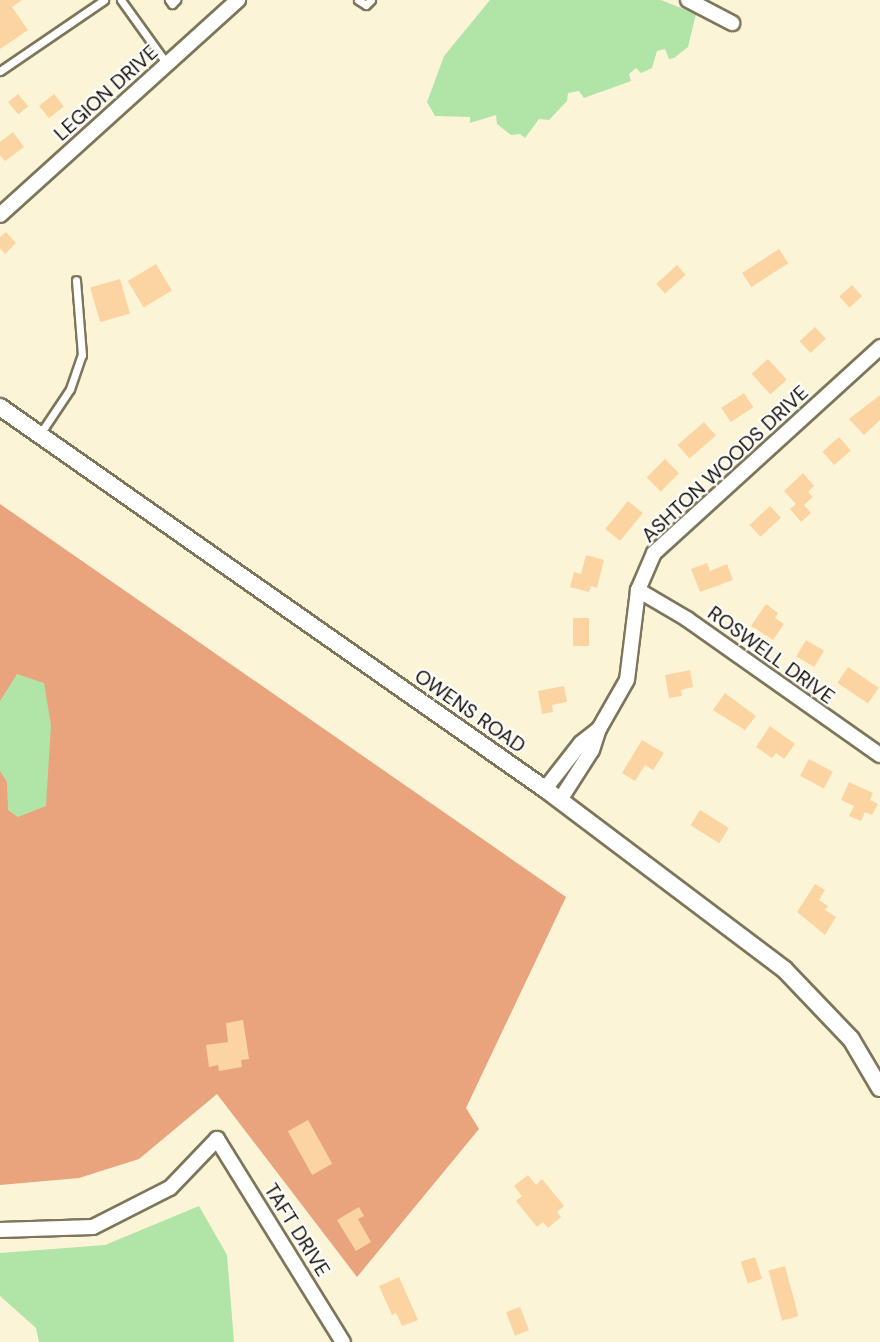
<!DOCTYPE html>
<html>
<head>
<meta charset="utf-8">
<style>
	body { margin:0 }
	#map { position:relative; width:880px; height:1342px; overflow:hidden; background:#fcf4d6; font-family:"DM Sans",sans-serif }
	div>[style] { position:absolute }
	.forest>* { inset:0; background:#e9a47d }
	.water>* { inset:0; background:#b1e4a7 }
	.building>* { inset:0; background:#fcd4a2; transform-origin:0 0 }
	.roads { filter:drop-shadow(2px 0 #7d765b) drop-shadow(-2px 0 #7d765b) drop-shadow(0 2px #7d765b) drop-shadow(0 -2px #7d765b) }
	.service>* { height:7px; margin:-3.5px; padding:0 3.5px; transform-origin:3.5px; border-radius:3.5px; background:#fff }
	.minor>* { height:14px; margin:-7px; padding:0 7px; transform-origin:7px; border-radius:7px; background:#fff }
	.tertiary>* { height:16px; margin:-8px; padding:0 8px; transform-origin:8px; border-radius:8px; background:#fff }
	span { translate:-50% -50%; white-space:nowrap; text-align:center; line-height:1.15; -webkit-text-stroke:4.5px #fff; paint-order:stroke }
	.street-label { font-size:20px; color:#100d04 }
</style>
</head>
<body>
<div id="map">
	<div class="forest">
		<i style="clip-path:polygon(0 504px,566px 897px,466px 1108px,479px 1129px,357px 1277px,217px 1094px,139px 1159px,79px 1178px,0 1185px)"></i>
	</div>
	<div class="water">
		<i style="clip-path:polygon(490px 0,661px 0,696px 14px,688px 47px,674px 58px,669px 59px,665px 49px,657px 51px,652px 68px,641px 73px,636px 68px,629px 74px,631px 81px,584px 98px,579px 91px,568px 93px,567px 101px,549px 120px,539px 119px,525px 138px,520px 134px,511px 135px,497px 124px,496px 115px,470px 123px,470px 117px,435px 116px,427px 102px,444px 56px)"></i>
		<i style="clip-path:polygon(17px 674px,44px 683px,51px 725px,46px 806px,18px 817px,8px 810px,7px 782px,0 771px,0 701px)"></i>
		<i style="clip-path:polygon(199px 1206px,227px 1255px,234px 1342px,39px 1342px,36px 1328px,0 1296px,0 1253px,105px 1245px)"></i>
	</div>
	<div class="building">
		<i style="clip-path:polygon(0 0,22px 0,12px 7px,28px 30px,0 49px)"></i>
		<i style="left:18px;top:94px;width:16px;height:13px;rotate:50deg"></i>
		<i style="left:54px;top:94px;width:16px;height:19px;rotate:52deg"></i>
		<i style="clip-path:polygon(13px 132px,24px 147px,5px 161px,0 155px,0 142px)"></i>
		<i style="clip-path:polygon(6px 232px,16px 243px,5px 254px,0 248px,0 237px)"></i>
		<i style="left:779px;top:249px;width:17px;height:44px;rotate:57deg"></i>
		<i style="left:156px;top:264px;width:31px;height:33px;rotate:59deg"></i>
		<i style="left:677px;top:265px;width:13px;height:28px;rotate:48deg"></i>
		<i style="left:120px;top:279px;width:36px;height:31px;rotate:74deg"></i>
		<i style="left:852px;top:285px;width:15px;height:17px;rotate:48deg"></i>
		<i style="left:815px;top:327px;width:16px;height:21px;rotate:47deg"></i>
		<i style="left:768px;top:359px;width:28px;height:22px;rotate:48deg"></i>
		<i style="left:744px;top:393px;width:17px;height:27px;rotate:57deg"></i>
		<i style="clip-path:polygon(880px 395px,880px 420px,864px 435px,849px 419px)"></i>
		<i style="left:704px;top:422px;width:18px;height:35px;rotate:49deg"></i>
		<i style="left:839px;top:437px;width:18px;height:22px;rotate:49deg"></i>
		<i style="left:665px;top:459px;width:20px;height:26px;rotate:45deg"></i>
		<i style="clip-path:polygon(803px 473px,814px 486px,808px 492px,813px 497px,804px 505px,811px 513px,801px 522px,790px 509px,796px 504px,784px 491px)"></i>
		<i style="left:628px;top:501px;width:19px;height:36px;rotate:39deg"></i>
		<i style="left:770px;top:506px;width:16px;height:28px;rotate:47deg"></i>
		<i style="clip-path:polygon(586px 555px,604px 560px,597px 588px,591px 586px,589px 592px,570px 587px,574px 572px,581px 574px)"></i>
		<i style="clip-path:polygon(707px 563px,710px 571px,727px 564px,733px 580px,700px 592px,691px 569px)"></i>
		<i style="clip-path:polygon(766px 604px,778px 613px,775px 618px,784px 624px,773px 640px,751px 626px)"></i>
		<i style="left:573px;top:618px;width:16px;height:28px"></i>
		<i style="left:806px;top:640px;width:21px;height:19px;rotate:31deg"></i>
		<i style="left:848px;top:667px;width:37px;height:19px;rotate:34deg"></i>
		<i style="clip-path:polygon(690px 670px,693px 687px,681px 690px,682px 696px,669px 698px,665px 675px)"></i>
		<i style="clip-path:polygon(564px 686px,567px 702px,552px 705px,553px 712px,542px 714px,538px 691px)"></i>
		<i style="clip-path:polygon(725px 693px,756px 716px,745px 730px,713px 710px)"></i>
		<i style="clip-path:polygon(770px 726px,795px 744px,784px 759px,776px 753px,772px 758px,756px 747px)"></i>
		<i style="clip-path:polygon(642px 740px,664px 753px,653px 770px,645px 765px,635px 781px,622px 773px)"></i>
		<i style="left:809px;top:759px;width:27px;height:19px;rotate:28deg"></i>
		<i style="clip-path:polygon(849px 782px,873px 793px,870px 800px,878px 804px,872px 815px,865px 812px,861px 821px,849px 816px,854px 806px,841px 800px)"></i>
		<i style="left:700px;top:810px;width:34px;height:18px;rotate:32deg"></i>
		<i style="clip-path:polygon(815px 884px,825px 890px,819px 900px,828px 906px,825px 910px,836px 917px,825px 935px,797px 912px)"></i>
		<i style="clip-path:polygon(243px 1020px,249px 1059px,241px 1060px,242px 1067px,219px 1071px,218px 1065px,209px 1067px,206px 1045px,228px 1042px,226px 1023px)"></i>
		<i style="left:308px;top:1120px;width:50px;height:23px;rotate:61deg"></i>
		<i style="clip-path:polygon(528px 1175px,536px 1185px,542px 1179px,564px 1206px,557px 1212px,561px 1217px,548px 1228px,543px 1222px,537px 1227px,516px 1201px,522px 1196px,514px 1186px)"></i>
		<i style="clip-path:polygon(359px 1207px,364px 1216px,358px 1219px,371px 1242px,356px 1251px,337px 1220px)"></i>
		<i style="left:755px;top:1257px;width:23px;height:15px;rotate:72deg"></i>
		<i style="left:785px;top:1266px;width:52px;height:17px;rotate:75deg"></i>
		<i style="clip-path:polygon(399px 1277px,418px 1320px,402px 1326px,396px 1313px,392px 1315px,379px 1286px)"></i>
		<i style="left:520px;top:1307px;width:25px;height:15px;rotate:69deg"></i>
	</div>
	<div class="roads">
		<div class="service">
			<i style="left:121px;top:0;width:79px;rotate:54.3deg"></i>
			<i style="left:169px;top:0;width:5px;rotate:53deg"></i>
			<i style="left:172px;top:4px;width:6px;rotate:-45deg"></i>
			<i style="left:358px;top:0;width:9px;rotate:32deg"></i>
			<i style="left:366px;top:5px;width:7px;rotate:-45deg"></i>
			<i style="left:0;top:71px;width:126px;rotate:-34.3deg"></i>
			<i style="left:40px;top:434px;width:54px;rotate:-56.3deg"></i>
			<i style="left:70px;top:389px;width:36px;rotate:-71deg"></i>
			<i style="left:82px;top:355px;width:75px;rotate:-94.6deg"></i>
		</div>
		<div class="minor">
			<i style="left:688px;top:0;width:50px;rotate:27.6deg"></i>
			<i style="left:0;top:215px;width:321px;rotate:-42.1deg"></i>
			<i style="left:638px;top:590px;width:57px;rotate:30.6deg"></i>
			<i style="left:687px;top:619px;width:236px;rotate:35.2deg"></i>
			<i style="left:545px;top:789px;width:58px;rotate:-52deg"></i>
			<i style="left:581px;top:743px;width:23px;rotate:-38deg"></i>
			<i style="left:560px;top:800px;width:59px;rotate:-57.4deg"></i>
			<i style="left:592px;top:750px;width:22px;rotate:-72deg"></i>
			<i style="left:599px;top:729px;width:56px;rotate:-60.3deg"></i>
			<i style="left:627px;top:680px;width:91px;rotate:-83deg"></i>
			<i style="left:638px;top:590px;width:40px;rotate:-66.6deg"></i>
			<i style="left:654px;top:553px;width:306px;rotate:-42.3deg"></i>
			<i style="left:0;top:1230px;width:93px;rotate:-1.8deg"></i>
			<i style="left:93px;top:1227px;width:86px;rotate:-26.9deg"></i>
			<i style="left:170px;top:1188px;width:68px;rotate:-46.2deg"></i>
			<i style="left:217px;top:1139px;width:239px;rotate:58.2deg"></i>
		</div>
		<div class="tertiary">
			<i style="left:0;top:407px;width:666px;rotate:35.03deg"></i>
			<i style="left:545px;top:789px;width:299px;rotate:37deg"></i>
			<i style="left:784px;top:969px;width:97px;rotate:46.3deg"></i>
			<i style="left:851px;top:1039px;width:57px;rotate:59.4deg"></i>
		</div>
	</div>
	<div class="street-label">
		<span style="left:106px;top:93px;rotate:-42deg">LEGION DRIVE</span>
		<span style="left:725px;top:464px;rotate:-43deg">ASHTON WOODS DRIVE</span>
		<span style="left:771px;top:655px;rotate:36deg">ROSWELL DRIVE</span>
		<span style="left:470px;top:711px;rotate:35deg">OWENS ROAD</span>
		<span style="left:297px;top:1230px;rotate:58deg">TAFT DRIVE</span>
	</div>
</div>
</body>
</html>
